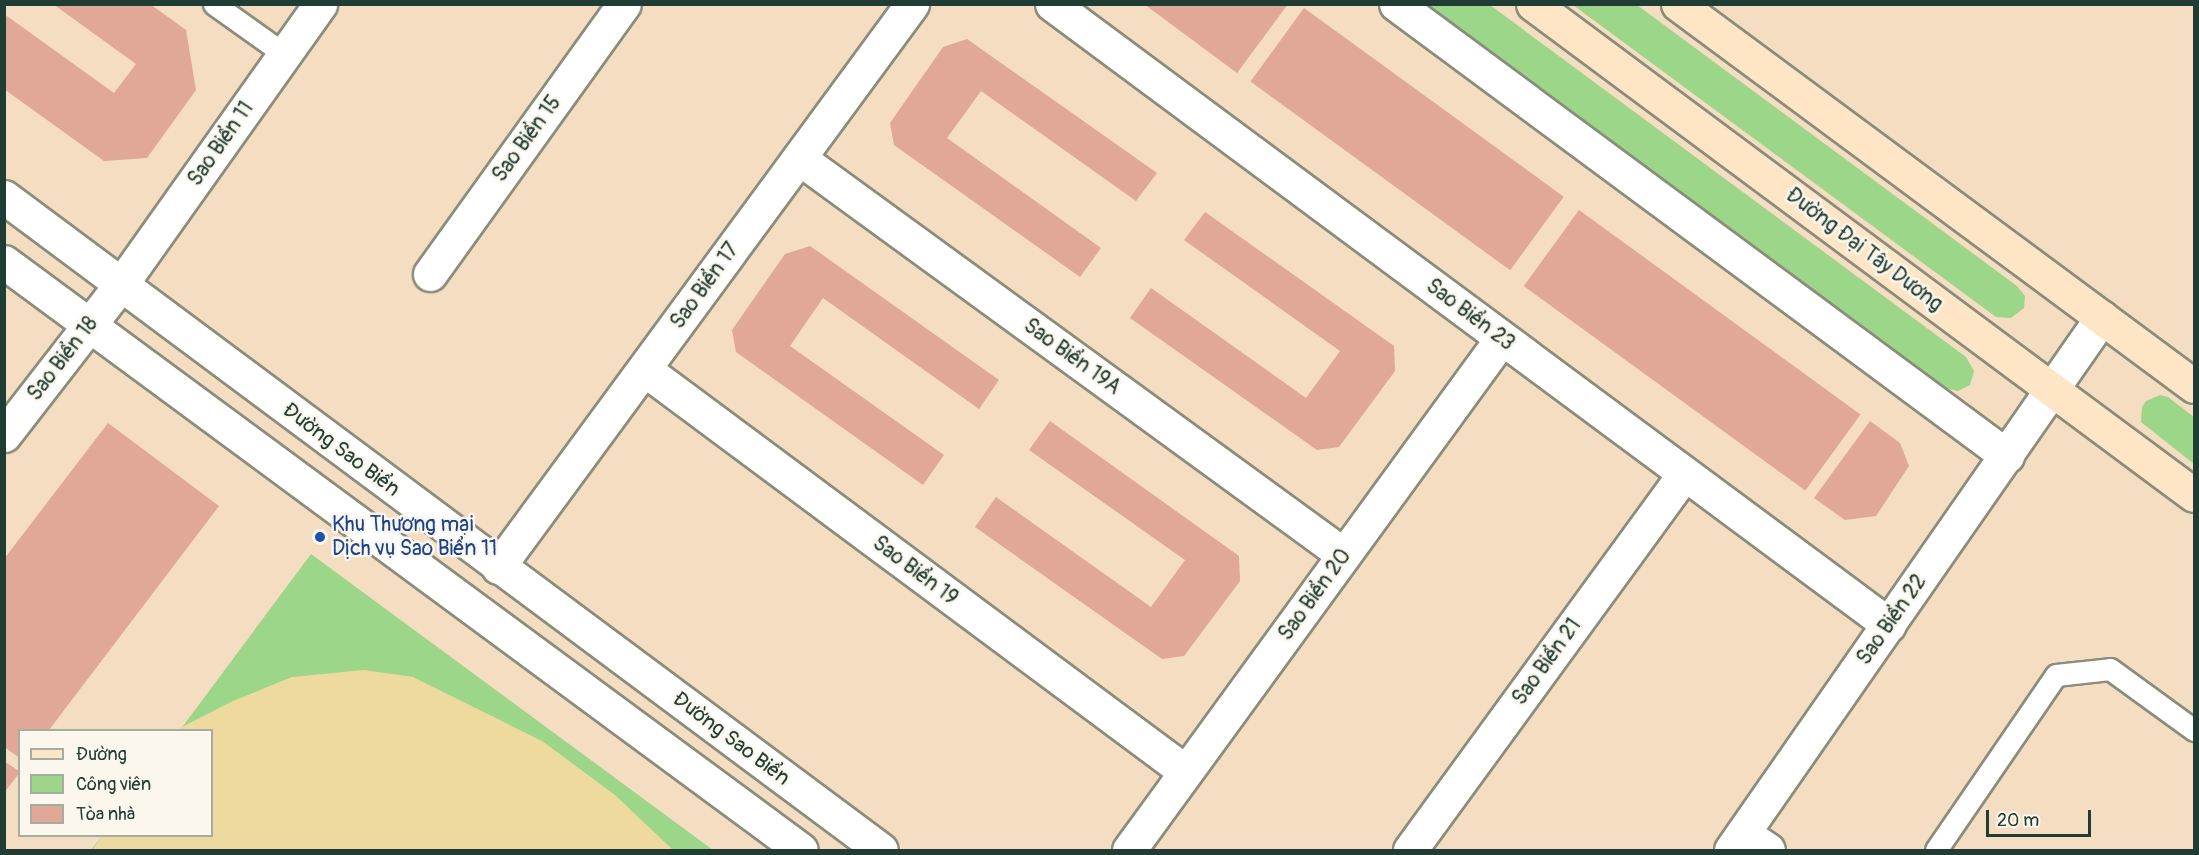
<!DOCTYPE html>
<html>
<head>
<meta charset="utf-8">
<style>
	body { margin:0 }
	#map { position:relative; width:2199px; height:855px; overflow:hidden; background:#f4ddc0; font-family:Pangolin,sans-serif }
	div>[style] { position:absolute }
	.green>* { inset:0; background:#9cd688 }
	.sand>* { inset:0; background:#eeda9e }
	.building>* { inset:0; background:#e1a797; transform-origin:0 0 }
	.roads { filter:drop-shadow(2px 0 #8a8d7a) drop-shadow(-2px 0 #8a8d7a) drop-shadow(0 2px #8a8d7a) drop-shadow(0 -2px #8a8d7a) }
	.service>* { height:21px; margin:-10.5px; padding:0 10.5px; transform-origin:10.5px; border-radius:10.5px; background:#fff }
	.minor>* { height:33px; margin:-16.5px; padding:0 16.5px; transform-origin:16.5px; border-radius:16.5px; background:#fff }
	.tertiary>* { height:33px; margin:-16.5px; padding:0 16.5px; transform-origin:16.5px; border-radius:16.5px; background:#fff }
	.secondary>* { height:33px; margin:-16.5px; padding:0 16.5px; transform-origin:16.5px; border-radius:16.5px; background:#fde5c5 }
	.dots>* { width:16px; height:16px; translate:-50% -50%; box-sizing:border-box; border:3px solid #fbf7ec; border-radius:50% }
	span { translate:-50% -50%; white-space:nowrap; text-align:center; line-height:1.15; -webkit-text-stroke:5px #fbf7ec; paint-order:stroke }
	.street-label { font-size:21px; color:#1f3d34 }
	.transit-label { font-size:21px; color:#164399 }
	.left { translate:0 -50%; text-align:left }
	.frame { position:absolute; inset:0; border:6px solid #1f3d34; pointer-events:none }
	.legend { position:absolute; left:18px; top:729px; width:195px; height:108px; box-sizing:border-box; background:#fbf7ec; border:2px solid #a3ada2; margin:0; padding:8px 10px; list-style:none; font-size:18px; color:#1f3d34 }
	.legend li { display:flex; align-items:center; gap:12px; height:30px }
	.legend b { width:30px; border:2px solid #a3ada2 }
	.scale { position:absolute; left:1986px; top:810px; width:105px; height:27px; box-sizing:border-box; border:3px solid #1f3d34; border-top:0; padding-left:8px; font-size:18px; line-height:21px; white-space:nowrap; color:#1f3d34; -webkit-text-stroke:4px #fbf7ec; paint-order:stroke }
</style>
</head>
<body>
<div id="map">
	<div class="green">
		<i style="clip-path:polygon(1426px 5px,1490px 5px,1966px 357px,1974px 371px,1970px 385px,1958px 391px,1944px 388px)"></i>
		<i style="clip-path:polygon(1573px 5px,1637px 5px,2017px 286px,2025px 296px,2024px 308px,2011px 318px,1996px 317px)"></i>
		<i style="clip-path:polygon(2160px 395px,2168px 397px,2194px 417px,2194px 464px,2141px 422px,2142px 407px,2146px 401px)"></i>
		<i style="clip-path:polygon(311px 554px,713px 850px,91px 850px,102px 836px,212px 836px,212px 730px,180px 730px)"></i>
	</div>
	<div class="sand">
		<i style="clip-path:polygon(364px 670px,413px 677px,542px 741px,615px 795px,673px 850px,92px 850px,102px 836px,212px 836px,212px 730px,177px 730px,178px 729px,233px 701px,292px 677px)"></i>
	</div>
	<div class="building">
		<i style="clip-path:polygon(53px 4px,150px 4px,186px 30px,196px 90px,147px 158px,104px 161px,4px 89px,4px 14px,114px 93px,136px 64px)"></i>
		<i style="clip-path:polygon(1144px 4px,1288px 4px,1237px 73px)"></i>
		<i style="left:1304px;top:8px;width:321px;height:91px;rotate:36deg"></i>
		<i style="clip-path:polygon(967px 39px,1157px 173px,1136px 201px,981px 91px,947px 138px,1101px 248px,1080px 277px,894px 145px,890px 123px,943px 47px)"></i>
		<i style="left:1579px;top:210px;width:348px;height:94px;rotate:36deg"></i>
		<i style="clip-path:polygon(1205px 212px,1394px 346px,1395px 371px,1339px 447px,1317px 450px,1130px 318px,1151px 288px,1306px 398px,1340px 351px,1184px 240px)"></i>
		<i style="clip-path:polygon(810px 246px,999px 380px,979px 409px,823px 298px,790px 346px,944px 455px,923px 485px,736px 352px,732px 330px,785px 254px)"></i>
		<i style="clip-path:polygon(1050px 421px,1239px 556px,1240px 581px,1184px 656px,1162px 659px,975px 527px,996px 497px,1151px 607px,1185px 560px,1029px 450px)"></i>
		<i style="clip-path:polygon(1870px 421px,1900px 443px,1909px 466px,1876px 516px,1845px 520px,1814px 498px)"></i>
		<i style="clip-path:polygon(108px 423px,219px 506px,49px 730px,20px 730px,20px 758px,4px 747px,4px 559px)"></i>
		<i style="clip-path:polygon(4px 761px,20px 772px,4px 793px)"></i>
	</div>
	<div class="roads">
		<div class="service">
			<i style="left:214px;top:4px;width:86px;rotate:35.5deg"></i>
			<i style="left:1936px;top:850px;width:212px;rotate:-55.6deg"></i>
			<i style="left:2056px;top:675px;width:54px;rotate:-6.3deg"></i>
			<i style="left:2110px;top:669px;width:104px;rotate:36deg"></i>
		</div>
		<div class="minor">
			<i style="left:1052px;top:4px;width:1042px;rotate:36.57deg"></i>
			<i style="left:1396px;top:4px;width:760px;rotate:36.49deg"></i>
			<i style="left:799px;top:158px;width:674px;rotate:36.07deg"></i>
			<i style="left:430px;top:274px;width:332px;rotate:-54.3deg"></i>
			<i style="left:644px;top:369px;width:675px;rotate:36.63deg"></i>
			<i style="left:4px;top:435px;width:192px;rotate:-52.2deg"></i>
			<i style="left:122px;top:283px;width:342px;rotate:-54.6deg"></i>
			<i style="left:498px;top:567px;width:699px;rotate:-53.67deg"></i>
			<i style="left:1743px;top:833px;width:30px;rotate:34deg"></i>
			<i style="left:1129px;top:850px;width:633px;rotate:-53.93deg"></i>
			<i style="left:1410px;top:850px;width:465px;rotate:-53.9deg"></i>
			<i style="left:1731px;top:850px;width:649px;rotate:-55.16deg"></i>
		</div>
		<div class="tertiary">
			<i style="left:4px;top:197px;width:1093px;rotate:36.67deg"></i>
			<i style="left:4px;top:262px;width:990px;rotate:36.42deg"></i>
		</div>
		<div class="secondary">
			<i style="left:1533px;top:4px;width:823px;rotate:36.61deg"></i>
			<i style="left:1678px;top:4px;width:642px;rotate:36.51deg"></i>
		</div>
	</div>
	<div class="dots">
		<i style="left:320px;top:537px;background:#1a4fb4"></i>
	</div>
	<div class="street-label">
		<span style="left:527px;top:139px;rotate:-54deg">Sao Biển 15</span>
		<span style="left:221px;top:144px;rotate:-55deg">Sao Biển 11</span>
		<span style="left:1864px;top:250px;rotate:37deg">Đường Đại Tây Dương</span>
		<span style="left:705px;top:286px;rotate:-54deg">Sao Biển 17</span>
		<span style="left:1470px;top:315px;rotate:37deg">Sao Biển 23</span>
		<span style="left:1072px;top:357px;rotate:36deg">Sao Biển 19A</span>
		<span style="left:63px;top:359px;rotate:-52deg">Sao Biển 18</span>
		<span style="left:341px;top:450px;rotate:37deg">Đường Sao Biển</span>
		<span style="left:915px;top:571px;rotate:37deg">Sao Biển 19</span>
		<span style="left:1315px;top:595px;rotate:-54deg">Sao Biển 20</span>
		<span style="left:1892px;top:620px;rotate:-55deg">Sao Biển 22</span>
		<span style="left:1547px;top:662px;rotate:-54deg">Sao Biển 21</span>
		<span style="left:731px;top:739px;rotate:37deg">Đường Sao Biển</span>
	</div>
	<div class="transit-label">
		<span class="left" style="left:332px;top:537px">Khu Thương mại<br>Dịch vụ Sao Biển 11</span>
	</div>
	<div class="frame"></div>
	<ul class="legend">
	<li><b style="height:8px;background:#fde5c5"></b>Đường</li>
	<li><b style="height:16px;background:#9cd688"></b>Công viên</li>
	<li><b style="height:16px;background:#e1a797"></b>Tòa nhà</li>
	</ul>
	<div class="scale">20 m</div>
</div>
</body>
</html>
